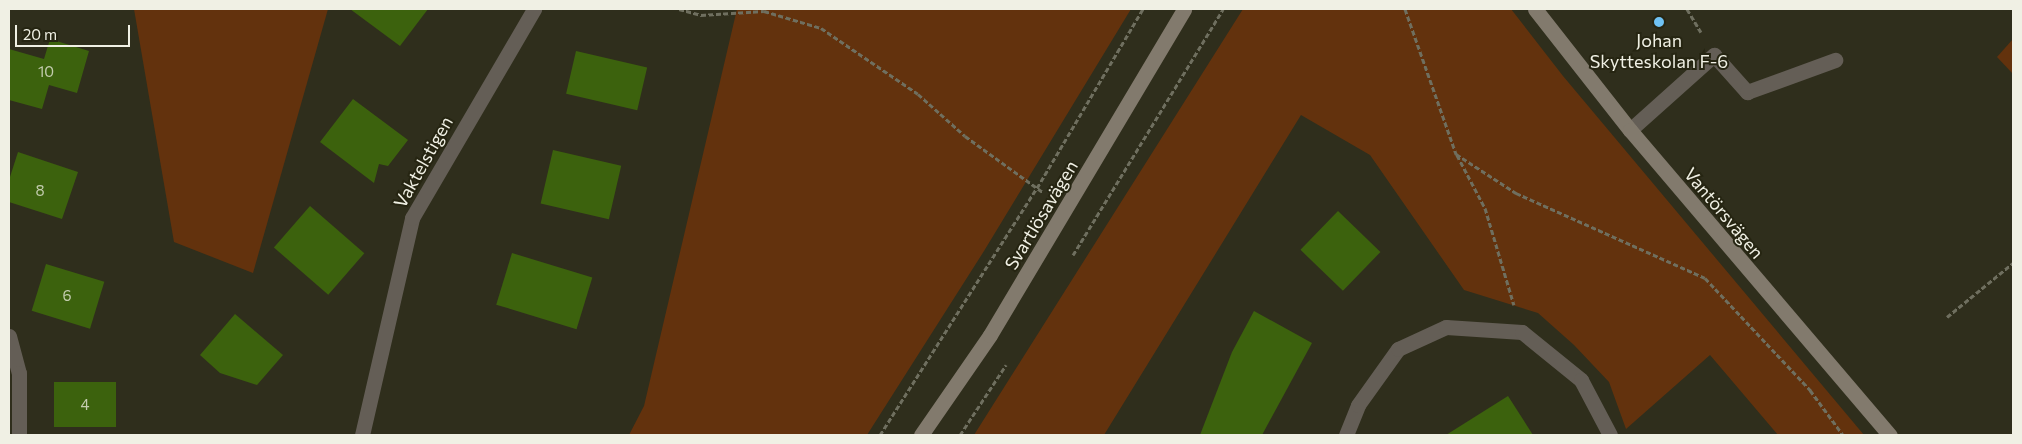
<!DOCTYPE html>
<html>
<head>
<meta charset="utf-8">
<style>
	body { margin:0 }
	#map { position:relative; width:2022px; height:444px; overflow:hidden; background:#2f2e1c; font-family:Commissioner,sans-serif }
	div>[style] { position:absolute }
	.green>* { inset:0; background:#63320d }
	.building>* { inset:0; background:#3c620d; transform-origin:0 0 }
	.path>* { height:3px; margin-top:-1.5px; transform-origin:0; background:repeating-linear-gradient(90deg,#6f6f5f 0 5px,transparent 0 7.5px) }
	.lane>* { height:15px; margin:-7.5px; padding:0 7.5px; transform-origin:7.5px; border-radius:7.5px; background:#645e56 }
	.street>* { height:15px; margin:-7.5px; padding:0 7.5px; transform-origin:7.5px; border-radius:7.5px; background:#645e56 }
	.secondary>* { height:15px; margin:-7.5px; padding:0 7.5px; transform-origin:7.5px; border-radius:7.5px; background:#827a6d }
	.dots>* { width:14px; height:14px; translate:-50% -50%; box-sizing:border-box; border:2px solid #262512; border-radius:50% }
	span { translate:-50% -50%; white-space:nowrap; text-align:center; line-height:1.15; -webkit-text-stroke:4px #262512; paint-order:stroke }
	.number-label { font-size:15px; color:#c3ccae }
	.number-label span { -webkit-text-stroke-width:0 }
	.poi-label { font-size:18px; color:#f0f0e4 }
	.street-label { font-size:18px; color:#f0f0e4 }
	.frame { position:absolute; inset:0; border:10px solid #f0f0e4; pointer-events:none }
	.scale { position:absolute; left:15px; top:25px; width:115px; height:22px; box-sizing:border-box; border:2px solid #f0f0e4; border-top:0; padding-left:6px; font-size:15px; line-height:18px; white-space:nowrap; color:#f0f0e4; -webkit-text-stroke:4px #262512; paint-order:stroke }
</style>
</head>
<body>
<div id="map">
	<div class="green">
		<i style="clip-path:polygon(134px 9px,328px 9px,253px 273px,174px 242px)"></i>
		<i style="clip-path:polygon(737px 9px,1131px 9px,984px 251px,867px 435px,629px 435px,644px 406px)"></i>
		<i style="clip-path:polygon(1243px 9px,1511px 9px,1563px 76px,1864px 435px,1778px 435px,1710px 355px,1626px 429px,1609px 382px,1574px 345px,1538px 313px,1464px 290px,1370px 155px,1301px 115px,1104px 435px,974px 435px)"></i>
		<i style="clip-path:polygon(2013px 39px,2013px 74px,1997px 57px)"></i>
	</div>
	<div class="building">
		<i style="clip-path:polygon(350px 9px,428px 9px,400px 46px)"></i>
		<i style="clip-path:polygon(50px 39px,89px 51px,77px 93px,49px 85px,42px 109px,9px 100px,9px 49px,44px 59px)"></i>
		<i style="left:576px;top:51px;width:73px;height:44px;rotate:13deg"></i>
		<i style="clip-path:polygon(353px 99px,408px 140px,388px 166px,379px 164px,374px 183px,320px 142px)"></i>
		<i style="left:553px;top:150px;width:70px;height:55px;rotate:13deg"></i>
		<i style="clip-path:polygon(18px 152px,78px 172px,62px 219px,9px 202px,9px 180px)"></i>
		<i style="left:310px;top:206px;width:72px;height:55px;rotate:41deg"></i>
		<i style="left:1338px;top:211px;width:59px;height:54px;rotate:44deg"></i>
		<i style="left:512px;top:253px;width:84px;height:54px;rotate:17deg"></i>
		<i style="left:46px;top:264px;width:61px;height:49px;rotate:17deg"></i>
		<i style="clip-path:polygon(1254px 311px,1312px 343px,1262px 435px,1200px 435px,1232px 352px)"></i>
		<i style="clip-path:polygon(235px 314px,283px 355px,257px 385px,220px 373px,200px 355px)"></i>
		<i style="left:54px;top:382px;width:62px;height:45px"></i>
		<i style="clip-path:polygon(1508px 396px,1533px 435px,1446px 435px)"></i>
	</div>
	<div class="path">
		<i style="left:679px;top:9px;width:23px;rotate:15deg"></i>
		<i style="left:701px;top:15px;width:63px;rotate:-3.6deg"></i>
		<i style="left:764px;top:11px;width:59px;rotate:16.6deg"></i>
		<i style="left:821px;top:28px;width:117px;rotate:34.2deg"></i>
		<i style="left:918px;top:94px;width:63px;rotate:41.8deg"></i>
		<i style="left:965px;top:136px;width:97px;rotate:35.8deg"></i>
		<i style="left:1405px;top:9px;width:154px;rotate:70.6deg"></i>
		<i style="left:1456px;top:154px;width:72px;rotate:33deg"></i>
		<i style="left:1516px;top:193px;width:207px;rotate:24.2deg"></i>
		<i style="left:1705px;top:278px;width:154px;rotate:46.8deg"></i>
		<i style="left:1810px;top:390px;width:56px;rotate:53.7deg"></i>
		<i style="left:1687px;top:9px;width:27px;rotate:59deg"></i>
		<i style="left:1457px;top:155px;width:60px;rotate:62.2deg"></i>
		<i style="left:1485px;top:208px;width:101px;rotate:73.4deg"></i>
		<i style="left:1073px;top:255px;width:288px;rotate:-58.6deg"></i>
		<i style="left:1947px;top:317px;width:85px;rotate:-39.3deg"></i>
		<i style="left:880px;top:435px;width:293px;rotate:-57.6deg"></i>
		<i style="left:1037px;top:188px;width:208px;rotate:-59.4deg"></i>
		<i style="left:960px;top:435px;width:84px;rotate:-56.7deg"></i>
	</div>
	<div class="lane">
		<i style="left:1630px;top:130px;width:113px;rotate:-41.8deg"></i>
		<i style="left:1714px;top:55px;width:50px;rotate:48.3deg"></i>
		<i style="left:1747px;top:92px;width:94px;rotate:-20deg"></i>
	</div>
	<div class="street">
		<i style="left:9px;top:336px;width:38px;rotate:75deg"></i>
		<i style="left:19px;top:373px;width:62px;rotate:90deg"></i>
		<i style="left:362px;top:435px;width:223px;rotate:-77deg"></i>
		<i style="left:412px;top:218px;width:242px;rotate:-59.7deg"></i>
		<i style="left:1346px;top:435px;width:32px;rotate:-68deg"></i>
		<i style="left:1358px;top:405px;width:69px;rotate:-54.5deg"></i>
		<i style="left:1398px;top:349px;width:53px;rotate:-24.6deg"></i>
		<i style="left:1446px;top:327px;width:76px;rotate:3.8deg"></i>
		<i style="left:1522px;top:332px;width:76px;rotate:39.1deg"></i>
		<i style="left:1581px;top:380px;width:62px;rotate:62.2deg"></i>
	</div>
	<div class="secondary">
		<i style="left:1535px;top:9px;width:154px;rotate:51.9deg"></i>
		<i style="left:1630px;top:130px;width:401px;rotate:49.6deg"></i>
		<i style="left:921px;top:435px;width:121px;rotate:-55.4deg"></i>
		<i style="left:990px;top:335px;width:379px;rotate:-59.2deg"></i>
	</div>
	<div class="dots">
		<i style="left:1659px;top:22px;background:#6fc2f4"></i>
	</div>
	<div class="number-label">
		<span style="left:46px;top:72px">10</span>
		<span style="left:40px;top:191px">8</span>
		<span style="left:67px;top:296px">6</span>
		<span style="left:85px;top:405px">4</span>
	</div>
	<div class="poi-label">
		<span style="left:1659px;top:51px">Johan<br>Skytteskolan F-6</span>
	</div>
	<div class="street-label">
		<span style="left:423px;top:162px;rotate:-61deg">Vaktelstigen</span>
		<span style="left:1724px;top:213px;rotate:50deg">Vantörsvägen</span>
		<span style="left:1041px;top:215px;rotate:-59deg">Svartlösavägen</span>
	</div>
	<div class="frame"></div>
	<div class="scale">20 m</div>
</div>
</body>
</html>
